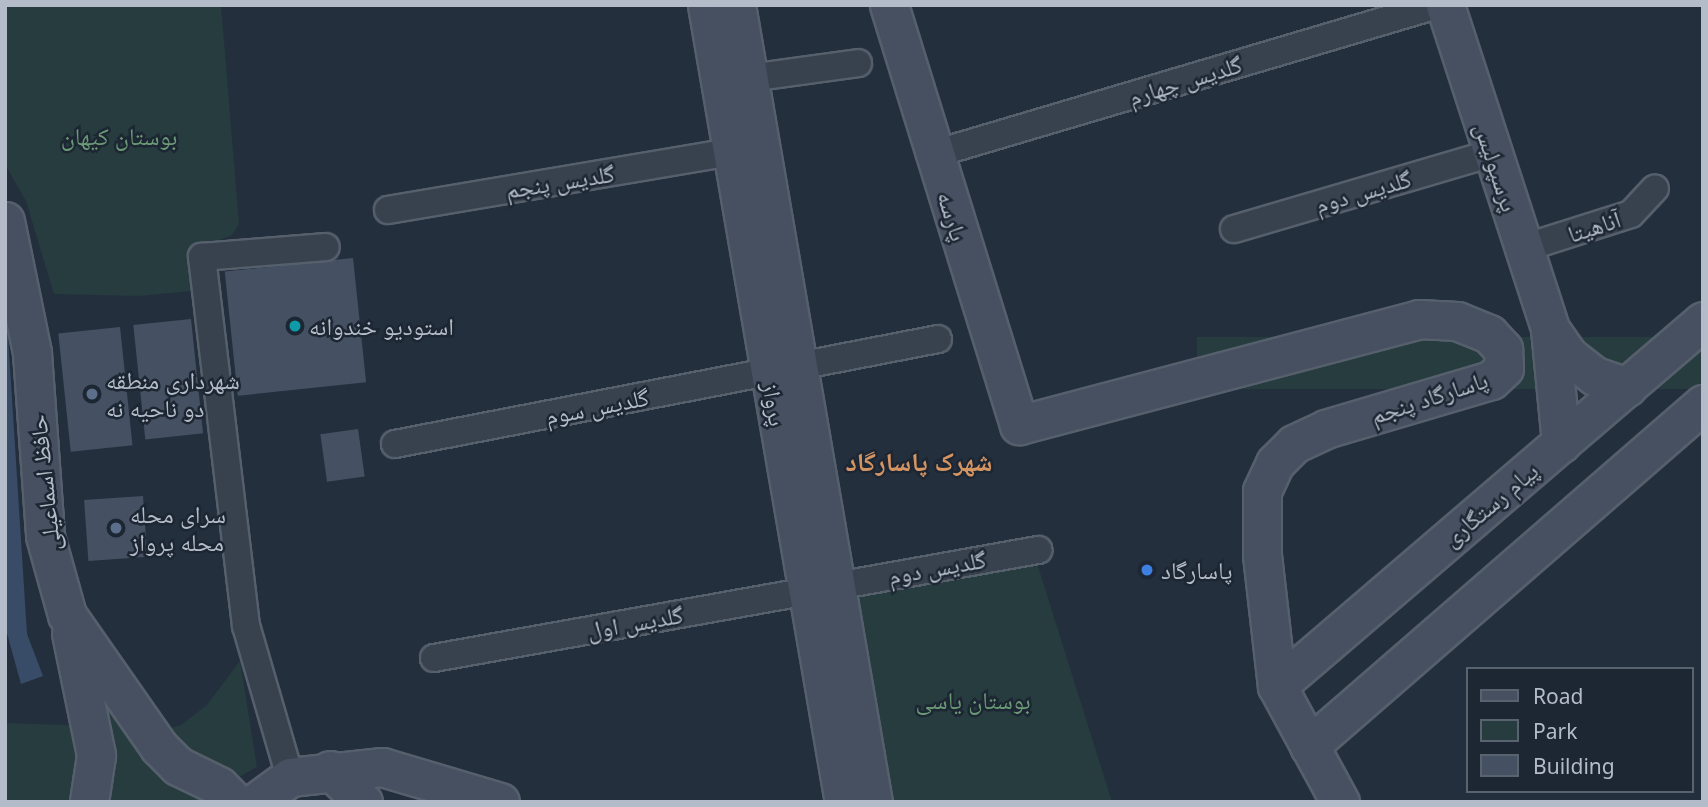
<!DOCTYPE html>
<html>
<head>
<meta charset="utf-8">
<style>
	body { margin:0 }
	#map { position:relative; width:1708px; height:807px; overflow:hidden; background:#242f3e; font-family:"Noto Sans","Noto Naskh Arabic",sans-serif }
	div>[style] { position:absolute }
	.green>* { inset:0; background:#263c3f; transform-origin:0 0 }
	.water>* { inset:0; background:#394c67 }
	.building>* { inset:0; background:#455162; transform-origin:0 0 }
	.roads { filter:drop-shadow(2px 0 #565f6c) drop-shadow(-2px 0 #565f6c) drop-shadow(0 2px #565f6c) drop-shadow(0 -2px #565f6c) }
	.street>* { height:26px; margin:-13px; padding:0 13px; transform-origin:13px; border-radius:13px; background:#38414e }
	.secondary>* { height:37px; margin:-18.5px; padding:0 18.5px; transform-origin:18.5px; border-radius:18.5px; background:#465061 }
	.dots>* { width:19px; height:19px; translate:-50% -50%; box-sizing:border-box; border:4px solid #1d2633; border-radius:50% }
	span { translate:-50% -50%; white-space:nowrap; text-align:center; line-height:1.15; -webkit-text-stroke:5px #1d2633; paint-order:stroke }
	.street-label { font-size:24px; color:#b4bcc9 }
	.park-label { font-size:24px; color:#6b9a76 }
	.poi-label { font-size:24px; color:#b4bcc9 }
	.left { translate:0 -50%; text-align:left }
	.neighbourhood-label { font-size:26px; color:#d59563; font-weight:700 }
	.frame { position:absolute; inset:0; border:7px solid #b4bcc9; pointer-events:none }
	.legend { position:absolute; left:1466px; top:667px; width:228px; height:126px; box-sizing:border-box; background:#1d2633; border:2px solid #59626f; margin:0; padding:9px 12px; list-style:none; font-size:21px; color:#b4bcc9 }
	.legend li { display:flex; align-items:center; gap:14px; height:35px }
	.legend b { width:35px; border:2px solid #59626f }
</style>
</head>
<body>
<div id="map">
	<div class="green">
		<i style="clip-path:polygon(5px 5px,221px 5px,239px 224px,232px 235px,197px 249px,201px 290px,139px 296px,54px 294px,26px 201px,5px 164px)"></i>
		<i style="left:1703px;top:337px;width:52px;height:506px;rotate:90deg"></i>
		<i style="clip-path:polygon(1037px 563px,1112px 802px,884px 802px,855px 597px)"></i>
		<i style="clip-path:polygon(240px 661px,257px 767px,239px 777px,203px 766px,162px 731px,181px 725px,207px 705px)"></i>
		<i style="clip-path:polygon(101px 694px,154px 770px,226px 802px,99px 802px)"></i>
		<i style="left:5px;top:723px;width:75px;height:79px;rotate:2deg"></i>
	</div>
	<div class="water">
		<i style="clip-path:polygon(5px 289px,27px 634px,43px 676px,21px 684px,5px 626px)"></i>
	</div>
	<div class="building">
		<i style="left:353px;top:258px;width:125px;height:129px;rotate:84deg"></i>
		<i style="left:191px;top:319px;width:115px;height:58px;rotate:84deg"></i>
		<i style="left:120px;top:327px;width:119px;height:62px;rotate:84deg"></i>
		<i style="left:358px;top:429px;width:48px;height:38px;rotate:82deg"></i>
		<i style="left:143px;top:496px;width:61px;height:59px;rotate:86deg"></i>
	</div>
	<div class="roads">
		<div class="street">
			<i style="left:749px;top:78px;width:110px;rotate:-7.8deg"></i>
			<i style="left:934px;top:154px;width:525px;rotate:-16.5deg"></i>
			<i style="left:388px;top:210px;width:349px;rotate:-9.6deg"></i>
			<i style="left:1234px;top:229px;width:270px;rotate:-16.4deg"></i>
			<i style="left:1524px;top:248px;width:112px;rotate:-17.6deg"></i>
			<i style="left:1631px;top:214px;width:35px;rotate:-47deg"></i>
			<i style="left:395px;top:444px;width:553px;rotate:-10.94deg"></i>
			<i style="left:434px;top:658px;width:614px;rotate:-10.14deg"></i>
			<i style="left:290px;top:777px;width:157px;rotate:-106.2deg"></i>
			<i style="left:246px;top:626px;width:372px;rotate:-96.8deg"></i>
			<i style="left:202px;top:257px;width:124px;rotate:-4.6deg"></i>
		</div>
		<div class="secondary">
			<i style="left:707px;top:5px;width:809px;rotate:80.25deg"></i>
			<i style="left:736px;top:5px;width:809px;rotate:80.25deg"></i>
			<i style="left:889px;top:5px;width:440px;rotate:72.8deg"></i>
			<i style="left:1019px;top:425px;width:414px;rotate:-14.8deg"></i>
			<i style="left:1419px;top:319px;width:38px;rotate:3deg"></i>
			<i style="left:1457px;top:321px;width:35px;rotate:22deg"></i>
			<i style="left:1489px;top:334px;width:21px;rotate:47deg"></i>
			<i style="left:1503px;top:349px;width:19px;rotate:87deg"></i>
			<i style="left:1504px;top:368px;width:18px;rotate:137deg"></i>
			<i style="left:1491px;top:380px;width:172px;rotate:163.5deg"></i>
			<i style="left:1326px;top:429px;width:35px;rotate:155deg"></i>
			<i style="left:1294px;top:444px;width:27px;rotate:135deg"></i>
			<i style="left:1275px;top:463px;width:31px;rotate:115deg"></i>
			<i style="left:1262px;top:491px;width:64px;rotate:90deg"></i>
			<i style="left:1262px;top:555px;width:132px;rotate:83.5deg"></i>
			<i style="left:1277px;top:686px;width:132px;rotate:61.5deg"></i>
			<i style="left:1445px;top:5px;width:341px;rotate:72deg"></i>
			<i style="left:1550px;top:329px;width:115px;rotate:84.5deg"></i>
			<i style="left:5px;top:221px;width:135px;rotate:78.4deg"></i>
			<i style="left:32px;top:353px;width:183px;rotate:85.9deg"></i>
			<i style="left:45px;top:536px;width:82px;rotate:74.4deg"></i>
			<i style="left:67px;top:615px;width:161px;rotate:55.1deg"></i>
			<i style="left:159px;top:747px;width:27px;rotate:45deg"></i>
			<i style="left:178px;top:766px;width:46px;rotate:26deg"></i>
			<i style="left:219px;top:786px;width:23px;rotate:45deg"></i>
			<i style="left:1550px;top:329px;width:33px;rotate:55deg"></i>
			<i style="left:1569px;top:356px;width:33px;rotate:38deg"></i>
			<i style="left:1595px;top:376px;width:34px;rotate:19deg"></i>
			<i style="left:71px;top:633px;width:125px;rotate:78.4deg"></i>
			<i style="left:96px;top:755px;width:48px;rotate:98.5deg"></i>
			<i style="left:1277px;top:686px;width:561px;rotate:-40.59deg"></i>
			<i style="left:1309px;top:746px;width:522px;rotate:-40.96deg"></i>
			<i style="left:330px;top:770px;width:46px;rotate:44.1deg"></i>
			<i style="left:256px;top:802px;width:42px;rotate:-36.3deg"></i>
			<i style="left:290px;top:777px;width:93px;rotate:-6.2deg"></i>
			<i style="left:382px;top:767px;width:123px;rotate:16.5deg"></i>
		</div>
	</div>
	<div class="dots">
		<i style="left:295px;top:326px;background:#0f9aa8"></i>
		<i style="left:92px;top:394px;background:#5c6f8a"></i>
		<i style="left:116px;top:528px;background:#5c6f8a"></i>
		<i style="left:1147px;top:570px;background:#3f7fe0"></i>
	</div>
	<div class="street-label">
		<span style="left:1185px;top:80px;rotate:-17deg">گلدیس چهارم</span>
		<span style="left:1497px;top:167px;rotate:72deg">پرسپولیس</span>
		<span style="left:560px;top:181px;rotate:-9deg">گلدیس پنجم</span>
		<span style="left:1363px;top:191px;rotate:-16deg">گلدیس دوم</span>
		<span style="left:953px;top:216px;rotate:73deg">پارسه</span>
		<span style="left:1594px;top:226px;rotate:-18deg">آناهیتا</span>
		<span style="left:1429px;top:397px;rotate:-18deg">پاسارگاد پنجم</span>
		<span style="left:775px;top:404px;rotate:80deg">پرواز</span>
		<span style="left:597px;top:406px;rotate:-11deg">گلدیس سوم</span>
		<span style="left:44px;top:483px;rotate:-96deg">حافظ اسماعیلی</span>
		<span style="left:1490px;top:504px;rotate:-40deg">پیام رستگاری</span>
		<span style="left:937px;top:567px;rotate:-10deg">گلدیس دوم</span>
		<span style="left:635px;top:622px;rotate:-10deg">گلدیس اول</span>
	</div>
	<div class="park-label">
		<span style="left:119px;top:136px">بوستان کیهان</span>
		<span style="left:973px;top:700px">بوستان یاسی</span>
	</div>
	<div class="poi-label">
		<span class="left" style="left:309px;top:326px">استودیو خندوانه</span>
		<span class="left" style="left:106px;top:394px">شهرداری منطقه<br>دو ناحیه نه</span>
		<span class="left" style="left:130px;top:528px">سرای محله<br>محله پرواز</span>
		<span class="left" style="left:1161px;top:570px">پاسارگاد</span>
	</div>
	<div class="neighbourhood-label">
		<span style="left:919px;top:462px">شهرک پاسارگاد</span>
	</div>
	<div class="frame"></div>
	<ul class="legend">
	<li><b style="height:9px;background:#465061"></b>Road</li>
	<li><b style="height:19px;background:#263c3f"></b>Park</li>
	<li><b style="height:19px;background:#455162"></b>Building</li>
	</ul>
</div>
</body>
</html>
